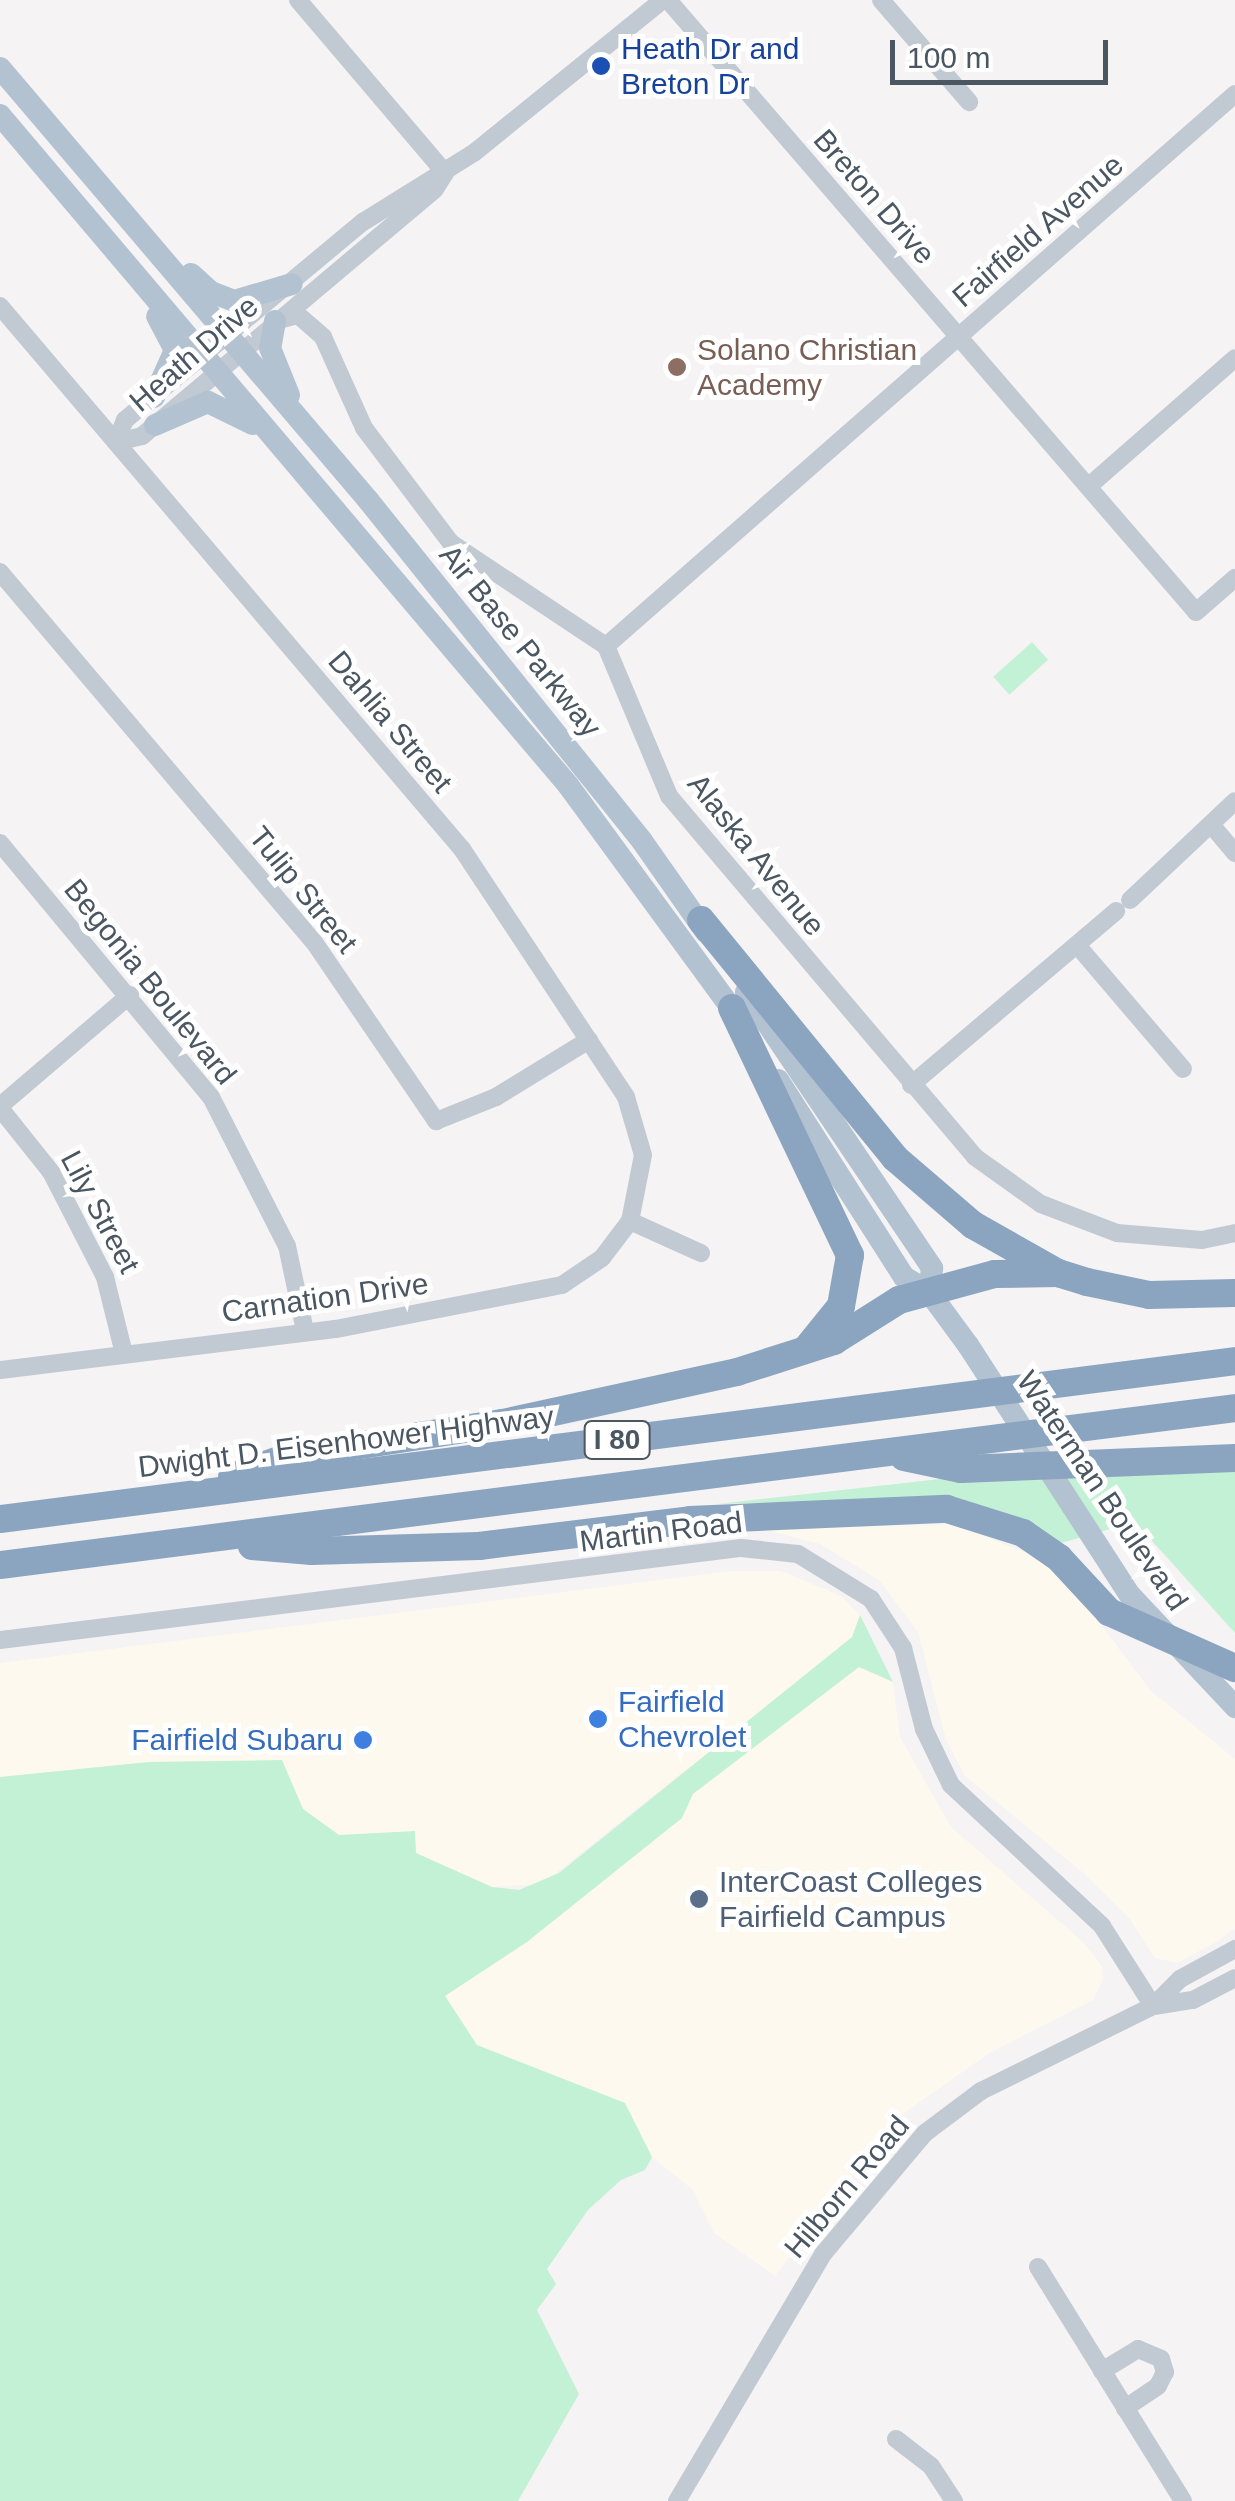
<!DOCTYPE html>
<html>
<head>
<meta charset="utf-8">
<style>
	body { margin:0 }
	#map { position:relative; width:1235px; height:2501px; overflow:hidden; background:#f5f3f3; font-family:Arial,sans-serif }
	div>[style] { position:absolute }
	.commercial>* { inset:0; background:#fdf9ef }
	.green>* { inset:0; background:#c3f1d5; transform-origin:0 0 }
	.minor>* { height:18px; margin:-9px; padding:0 9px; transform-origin:9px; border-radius:9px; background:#c1cad2 }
	.major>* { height:22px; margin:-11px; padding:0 11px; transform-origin:11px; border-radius:11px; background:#b3c2d1 }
	.highway>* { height:28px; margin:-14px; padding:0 14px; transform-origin:14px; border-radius:14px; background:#8ba5c1 }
	.dots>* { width:28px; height:28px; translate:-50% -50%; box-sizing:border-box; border:5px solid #fff; border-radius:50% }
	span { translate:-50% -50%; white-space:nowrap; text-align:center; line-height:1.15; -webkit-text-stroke:10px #fff; paint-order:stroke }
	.shield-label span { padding:2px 8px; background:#fff; border:2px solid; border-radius:8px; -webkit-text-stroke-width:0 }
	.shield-label { font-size:28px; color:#4a5661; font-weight:700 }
	.transit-label { font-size:30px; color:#164399 }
	.left { translate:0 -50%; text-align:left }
	.street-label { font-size:30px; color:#4a5661 }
	.education-label { font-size:30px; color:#785e54 }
	.shop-label { font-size:30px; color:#366cbe }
	.right { translate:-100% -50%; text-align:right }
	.service-label { font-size:30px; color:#4e5e75 }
	.scale { position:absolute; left:890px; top:40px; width:218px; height:45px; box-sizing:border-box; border:5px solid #4a5661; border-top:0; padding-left:12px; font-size:30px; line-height:35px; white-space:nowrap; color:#4a5661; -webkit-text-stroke:8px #fff; paint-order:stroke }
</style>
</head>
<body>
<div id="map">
	<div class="commercial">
		<i style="clip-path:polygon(953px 1524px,1040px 1558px,1076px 1591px,1150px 1690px,1235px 1759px,1235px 1928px,1218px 1941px,1177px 1963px,1155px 1958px,1129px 1918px,1082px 1872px,965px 1776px,946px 1740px,918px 1632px,879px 1580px,820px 1544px,763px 1529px)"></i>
		<i style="clip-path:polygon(731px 1571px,781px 1571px,841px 1596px,860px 1615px,853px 1637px,542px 1884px,492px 1887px,415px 1853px,414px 1832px,339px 1835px,303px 1809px,282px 1761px,149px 1762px,0 1777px,0 1663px)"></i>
		<i style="clip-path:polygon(860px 1666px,893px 1682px,900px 1737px,951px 1827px,1083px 1942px,1102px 1966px,1103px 1979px,1093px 2000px,988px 2054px,900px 2116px,775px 2276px,714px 2233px,692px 2189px,652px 2157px,625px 2103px,477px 2045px,445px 1996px,682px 1818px,692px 1794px)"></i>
	</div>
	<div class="green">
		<i style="left:1032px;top:642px;width:24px;height:52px;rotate:48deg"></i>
		<i style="clip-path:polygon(1235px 1446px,1235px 1633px,1135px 1522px,1061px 1543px,950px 1498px,717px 1504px)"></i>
		<i style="clip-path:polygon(860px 1615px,893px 1682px,859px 1667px,693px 1794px,682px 1818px,527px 1942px,445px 1996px,477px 2045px,625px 2103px,652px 2157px,645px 2170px,621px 2180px,588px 2210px,547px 2269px,556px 2284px,537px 2310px,579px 2394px,518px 2501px,0 2501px,0 1777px,149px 1762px,282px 1760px,303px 1809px,339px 1835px,415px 1831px,416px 1853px,492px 1887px,519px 1890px,559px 1873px,852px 1637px)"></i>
	</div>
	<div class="minor">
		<i style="left:298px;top:0;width:227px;rotate:49.6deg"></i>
		<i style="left:668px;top:0;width:808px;rotate:49.21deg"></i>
		<i style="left:1196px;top:612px;width:52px;rotate:-41.1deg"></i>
		<i style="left:881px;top:0;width:135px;rotate:49.2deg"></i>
		<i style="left:0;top:306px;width:713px;rotate:49.61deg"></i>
		<i style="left:462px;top:849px;width:297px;rotate:56.5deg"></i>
		<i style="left:626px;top:1097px;width:60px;rotate:73.7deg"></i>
		<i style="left:643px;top:1155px;width:67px;rotate:101.1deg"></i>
		<i style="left:630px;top:1221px;width:46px;rotate:127.1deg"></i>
		<i style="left:602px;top:1258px;width:48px;rotate:146deg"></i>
		<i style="left:562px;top:1285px;width:231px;rotate:169deg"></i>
		<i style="left:335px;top:1329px;width:337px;rotate:173deg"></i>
		<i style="left:275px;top:321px;width:24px;rotate:-15deg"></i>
		<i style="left:298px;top:315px;width:33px;rotate:41deg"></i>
		<i style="left:323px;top:337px;width:100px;rotate:65.7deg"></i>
		<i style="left:364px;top:428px;width:144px;rotate:52.9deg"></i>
		<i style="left:451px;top:543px;width:186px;rotate:33.6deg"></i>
		<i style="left:606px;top:646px;width:163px;rotate:67.2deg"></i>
		<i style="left:669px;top:796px;width:473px;rotate:49.7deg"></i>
		<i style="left:975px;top:1157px;width:81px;rotate:35.5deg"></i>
		<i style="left:1041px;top:1204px;width:81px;rotate:20.9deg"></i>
		<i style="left:1117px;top:1233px;width:85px;rotate:4.7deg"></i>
		<i style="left:1202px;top:1240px;width:34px;rotate:-12deg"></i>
		<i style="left:116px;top:442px;width:24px;rotate:-68deg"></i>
		<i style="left:125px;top:420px;width:310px;rotate:-39.8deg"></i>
		<i style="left:363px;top:222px;width:132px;rotate:-32deg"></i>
		<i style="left:475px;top:152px;width:242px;rotate:-39deg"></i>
		<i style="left:116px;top:442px;width:27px;rotate:-13deg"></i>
		<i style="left:142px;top:436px;width:383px;rotate:-40.1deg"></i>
		<i style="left:435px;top:189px;width:19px;rotate:-58deg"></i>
		<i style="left:1089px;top:486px;width:194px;rotate:-41.2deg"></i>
		<i style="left:0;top:572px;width:485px;rotate:49.7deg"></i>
		<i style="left:314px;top:942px;width:217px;rotate:55.7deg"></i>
		<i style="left:436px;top:1121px;width:65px;rotate:-21.8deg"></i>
		<i style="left:496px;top:1097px;width:109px;rotate:-31.5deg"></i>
		<i style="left:606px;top:646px;width:837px;rotate:-41.27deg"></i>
		<i style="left:1214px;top:828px;width:33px;rotate:50deg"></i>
		<i style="left:0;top:843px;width:330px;rotate:50.3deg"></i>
		<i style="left:211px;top:1097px;width:167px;rotate:63deg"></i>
		<i style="left:287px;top:1246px;width:87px;rotate:78deg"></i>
		<i style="left:1130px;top:900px;width:144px;rotate:-43.3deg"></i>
		<i style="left:1077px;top:945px;width:163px;rotate:49.5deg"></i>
		<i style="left:911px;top:1085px;width:269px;rotate:-40.3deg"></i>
		<i style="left:0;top:1106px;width:171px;rotate:-40.5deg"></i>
		<i style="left:0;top:1108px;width:82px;rotate:51.4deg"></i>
		<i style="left:51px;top:1172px;width:118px;rotate:62.8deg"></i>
		<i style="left:105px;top:1277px;width:79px;rotate:76.1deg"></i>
		<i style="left:630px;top:1221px;width:78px;rotate:24.3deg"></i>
		<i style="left:0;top:1640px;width:747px;rotate:-7.08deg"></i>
		<i style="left:741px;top:1548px;width:57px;rotate:6deg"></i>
		<i style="left:798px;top:1554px;width:86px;rotate:31.7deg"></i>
		<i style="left:871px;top:1599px;width:59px;rotate:56.9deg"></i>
		<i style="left:903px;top:1648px;width:84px;rotate:75.5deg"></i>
		<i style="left:924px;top:1729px;width:62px;rotate:64.3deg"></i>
		<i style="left:951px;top:1785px;width:207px;rotate:43deg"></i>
		<i style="left:1102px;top:1926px;width:95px;rotate:57.5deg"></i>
		<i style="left:1154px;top:2006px;width:39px;rotate:-9deg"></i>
		<i style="left:1193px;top:2000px;width:47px;rotate:-27.6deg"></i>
		<i style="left:1038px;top:2267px;width:275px;rotate:58.2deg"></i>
		<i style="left:1102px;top:2371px;width:42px;rotate:-31.4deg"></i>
		<i style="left:1138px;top:2349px;width:25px;rotate:23deg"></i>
		<i style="left:1161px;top:2359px;width:14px;rotate:73deg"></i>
		<i style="left:1165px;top:2372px;width:16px;rotate:117deg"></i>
		<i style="left:1158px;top:2386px;width:40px;rotate:146deg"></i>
		<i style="left:896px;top:2439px;width:44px;rotate:37.6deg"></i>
		<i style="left:931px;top:2466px;width:42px;rotate:56.7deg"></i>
		<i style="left:677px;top:2501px;width:287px;rotate:-59.4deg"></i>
		<i style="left:823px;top:2254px;width:158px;rotate:-49.9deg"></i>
		<i style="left:925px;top:2133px;width:70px;rotate:-36.9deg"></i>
		<i style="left:981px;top:2091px;width:192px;rotate:-26.3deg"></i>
		<i style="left:1153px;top:2006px;width:38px;rotate:-45deg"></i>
		<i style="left:1180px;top:1979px;width:63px;rotate:-28.6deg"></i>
	</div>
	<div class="major">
		<i style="left:0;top:68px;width:567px;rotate:49.57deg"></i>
		<i style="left:368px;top:500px;width:437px;rotate:51.2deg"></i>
		<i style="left:642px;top:841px;width:111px;rotate:54.9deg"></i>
		<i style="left:0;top:115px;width:878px;rotate:49.71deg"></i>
		<i style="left:568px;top:785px;width:290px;rotate:53.8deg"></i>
		<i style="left:191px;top:274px;width:27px;rotate:42deg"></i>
		<i style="left:211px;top:292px;width:25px;rotate:21deg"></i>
		<i style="left:234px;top:301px;width:60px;rotate:-16.3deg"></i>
		<i style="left:275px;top:321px;width:27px;rotate:100deg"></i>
		<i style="left:270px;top:348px;width:51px;rotate:68deg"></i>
		<i style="left:154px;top:397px;width:51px;rotate:-65.9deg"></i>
		<i style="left:175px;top:350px;width:38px;rotate:-118deg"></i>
		<i style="left:155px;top:425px;width:58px;rotate:-23.5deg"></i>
		<i style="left:208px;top:402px;width:50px;rotate:26.1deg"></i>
		<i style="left:746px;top:992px;width:333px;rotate:56deg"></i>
		<i style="left:932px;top:1268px;width:24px;rotate:97deg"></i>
		<i style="left:778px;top:1080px;width:234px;rotate:57.4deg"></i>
		<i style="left:904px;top:1277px;width:29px;rotate:31deg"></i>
		<i style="left:929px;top:1292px;width:66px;rotate:53.7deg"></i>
		<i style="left:968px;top:1345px;width:298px;rotate:57.1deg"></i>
		<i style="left:1130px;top:1595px;width:154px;rotate:46.8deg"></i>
	</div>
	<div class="highway">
		<i style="left:701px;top:920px;width:307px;rotate:50.8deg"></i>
		<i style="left:895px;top:1158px;width:103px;rotate:40.7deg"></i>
		<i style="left:973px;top:1225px;width:98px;rotate:29.5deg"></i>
		<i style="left:1058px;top:1273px;width:30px;rotate:17deg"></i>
		<i style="left:1087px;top:1282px;width:63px;rotate:11.8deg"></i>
		<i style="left:1149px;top:1295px;width:86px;rotate:-1.3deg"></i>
		<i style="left:732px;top:1008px;width:274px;rotate:64.5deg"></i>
		<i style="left:850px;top:1255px;width:52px;rotate:100deg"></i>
		<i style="left:841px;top:1306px;width:54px;rotate:129deg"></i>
		<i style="left:904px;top:1457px;width:58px;rotate:11.9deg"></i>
		<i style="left:961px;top:1469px;width:274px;rotate:-2.3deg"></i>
		<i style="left:232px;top:1477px;width:62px;rotate:-19.9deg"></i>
		<i style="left:290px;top:1456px;width:216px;rotate:-8.8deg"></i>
		<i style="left:503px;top:1423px;width:239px;rotate:-12.3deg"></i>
		<i style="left:737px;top:1372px;width:102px;rotate:-17.7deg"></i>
		<i style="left:834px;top:1341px;width:77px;rotate:-32.2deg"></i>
		<i style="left:899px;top:1300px;width:99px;rotate:-15.2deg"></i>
		<i style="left:995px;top:1274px;width:63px;rotate:-0.9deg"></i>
		<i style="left:0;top:1519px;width:1245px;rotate:-7.29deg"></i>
		<i style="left:252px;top:1546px;width:60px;rotate:4.8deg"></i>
		<i style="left:312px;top:1551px;width:167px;rotate:-1.7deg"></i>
		<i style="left:479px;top:1546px;width:213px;rotate:-7deg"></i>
		<i style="left:690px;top:1520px;width:257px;rotate:-2.5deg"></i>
		<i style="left:947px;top:1509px;width:80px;rotate:17.5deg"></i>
		<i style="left:1023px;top:1533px;width:44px;rotate:34.8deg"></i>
		<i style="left:1059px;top:1558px;width:74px;rotate:47.2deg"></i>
		<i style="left:1109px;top:1612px;width:138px;rotate:24deg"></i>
		<i style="left:0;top:1565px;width:1245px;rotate:-7.24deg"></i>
	</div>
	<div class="dots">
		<i style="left:601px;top:66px;background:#1a4fb4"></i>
		<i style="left:677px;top:367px;background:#8d6e63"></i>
		<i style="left:598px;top:1719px;background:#3f7fe0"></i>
		<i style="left:363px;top:1740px;background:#3f7fe0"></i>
		<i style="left:699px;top:1899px;background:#5c6f8a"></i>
	</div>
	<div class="shield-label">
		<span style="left:617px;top:1440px">I 80</span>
	</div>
	<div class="transit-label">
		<span class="left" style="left:621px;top:66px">Heath Dr and<br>Breton Dr</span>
	</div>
	<div class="street-label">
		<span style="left:874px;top:197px;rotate:49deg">Breton Drive</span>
		<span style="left:1038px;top:231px;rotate:-41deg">Fairfield Avenue</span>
		<span style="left:194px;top:354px;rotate:-41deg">Heath Drive</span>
		<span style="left:520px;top:641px;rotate:51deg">Air Base Parkway</span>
		<span style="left:390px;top:722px;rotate:50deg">Dahlia Street</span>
		<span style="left:756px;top:855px;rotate:51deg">Alaska Avenue</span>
		<span style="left:303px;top:890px;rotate:51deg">Tulip Street</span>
		<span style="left:150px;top:982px;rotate:51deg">Begonia Boulevard</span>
		<span style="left:100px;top:1212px;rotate:62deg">Lily Street</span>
		<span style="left:325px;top:1298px;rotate:-8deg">Carnation Drive</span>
		<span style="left:346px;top:1442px;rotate:-7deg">Dwight D. Eisenhower Highway</span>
		<span style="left:1102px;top:1491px;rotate:56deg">Waterman Boulevard</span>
		<span style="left:661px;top:1532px;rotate:-7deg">Martin Road</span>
		<span style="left:847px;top:2187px;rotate:-50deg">Hilborn Road</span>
	</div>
	<div class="education-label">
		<span class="left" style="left:697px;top:367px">Solano Christian<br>Academy</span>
	</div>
	<div class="shop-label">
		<span class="left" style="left:618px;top:1719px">Fairfield<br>Chevrolet</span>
		<span class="right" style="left:343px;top:1740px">Fairfield Subaru</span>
	</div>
	<div class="service-label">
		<span class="left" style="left:719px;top:1899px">InterCoast Colleges<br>Fairfield Campus</span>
	</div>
	<div class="scale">100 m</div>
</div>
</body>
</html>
